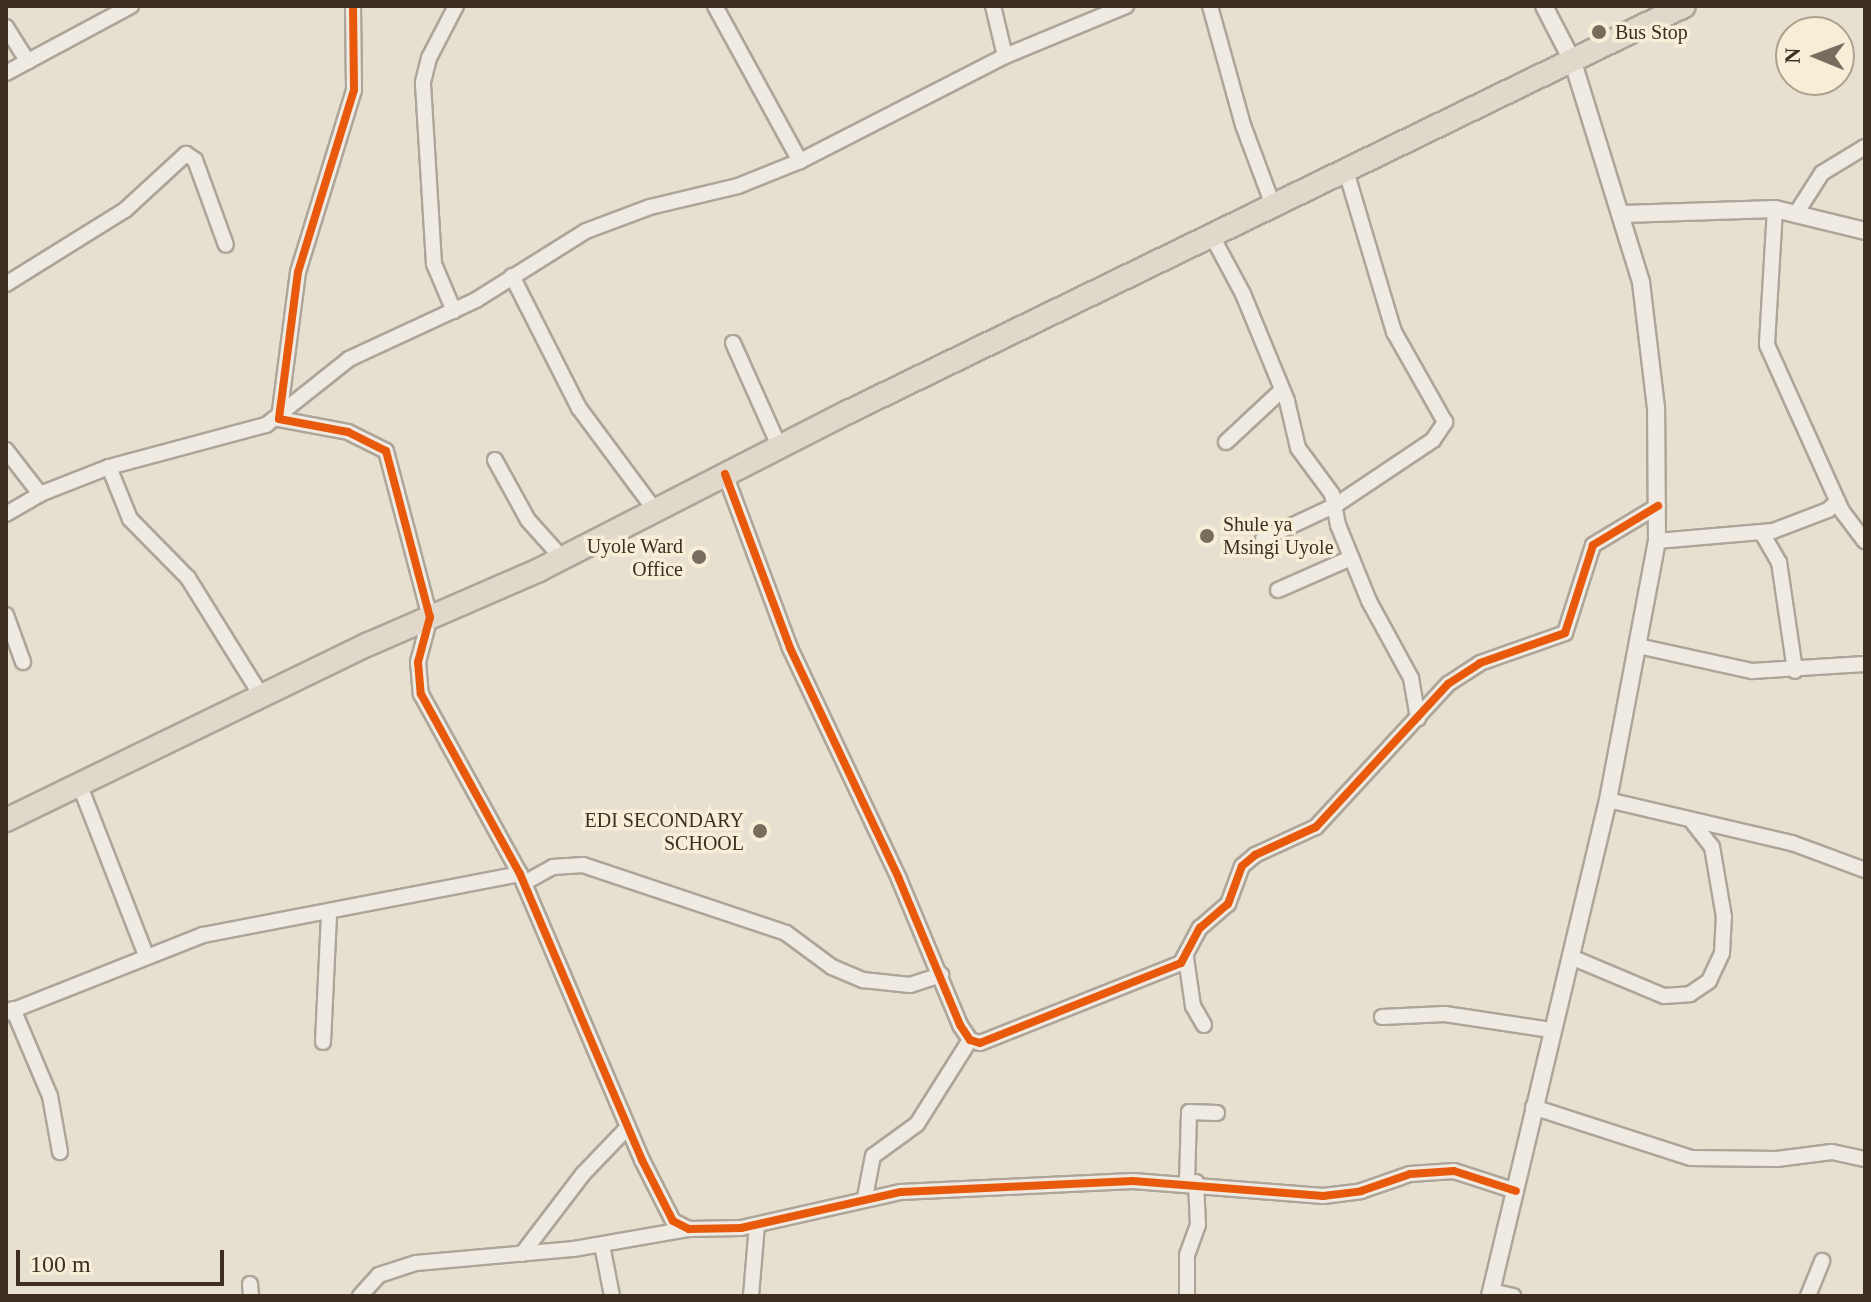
<!DOCTYPE html>
<html>
<head>
<meta charset="utf-8">
<style>
	body { margin:0 }
	#map { position:relative; width:1871px; height:1302px; overflow:hidden; background:#e7e0d1; font-family:"Times New Roman",serif }
	div>[style] { position:absolute }
	.roads { filter:drop-shadow(2px 0 #ada599) drop-shadow(-2px 0 #ada599) drop-shadow(0 2px #ada599) drop-shadow(0 -2px #ada599) }
	.minor>* { height:14px; margin:-7px; padding:0 7px; transform-origin:7px; border-radius:7px; background:#efebe3 }
	.tertiary>* { height:16px; margin:-8px; padding:0 8px; transform-origin:8px; border-radius:8px; background:#efebe3 }
	.trunk>* { height:22px; margin:-11px; padding:0 11px; transform-origin:11px; border-radius:11px; background:#e0d9cb }
	.cycleway>* { height:8px; margin:-4px; padding:0 4px; transform-origin:4px; border-radius:4px; background:#e8590c }
	.dots>* { width:22px; height:22px; translate:-50% -50%; box-sizing:border-box; border:4px solid #f7eed8; border-radius:50% }
	span { translate:-50% -50%; white-space:nowrap; text-align:center; line-height:1.15; -webkit-text-stroke:7px #f7eed8; paint-order:stroke }
	.poi-label { font-size:20px; color:#3d2e20 }
	.left { translate:0 -50%; text-align:left }
	.right { translate:-100% -50%; text-align:right }
	.frame { position:absolute; inset:0; border:8px solid #3d2e20; pointer-events:none }
	.north { position:absolute; left:1775px; top:16px; width:80px; height:80px; box-sizing:border-box; background:#f7eed8; border:2px solid #ada18e; border-radius:50%; rotate:271deg; font-size:22px; font-weight:700; line-height:32px; text-align:center; color:#3d2e20 }
	.north::after { content:''; display:block; margin:auto; width:28px; height:36px; background:#786c5e; clip-path:polygon(50% 0,100% 100%,50% 72%,0 100%) }
	.scale { position:absolute; left:16px; top:1250px; width:208px; height:36px; box-sizing:border-box; border:4px solid #3d2e20; border-top:0; padding-left:10px; font-size:24px; line-height:28px; white-space:nowrap; color:#3d2e20; -webkit-text-stroke:6px #f7eed8; paint-order:stroke }
</style>
</head>
<body>
<div id="map">
	<div class="roads">
		<div class="minor">
			<i style="left:353px;top:6px;width:84px;rotate:89.3deg"></i>
			<i style="left:354px;top:90px;width:190px;rotate:107.1deg"></i>
			<i style="left:298px;top:272px;width:148px;rotate:97.4deg"></i>
			<i style="left:279px;top:419px;width:70px;rotate:10.7deg"></i>
			<i style="left:348px;top:432px;width:42px;rotate:26.6deg"></i>
			<i style="left:386px;top:451px;width:172px;rotate:75.2deg"></i>
			<i style="left:430px;top:617px;width:47px;rotate:104.9deg"></i>
			<i style="left:418px;top:662px;width:32px;rotate:85deg"></i>
			<i style="left:421px;top:694px;width:205px;rotate:61.2deg"></i>
			<i style="left:520px;top:874px;width:311px;rotate:66.9deg"></i>
			<i style="left:642px;top:1160px;width:68px;rotate:63.1deg"></i>
			<i style="left:673px;top:1221px;width:18px;rotate:27deg"></i>
			<i style="left:689px;top:1229px;width:52px;rotate:-1.1deg"></i>
			<i style="left:741px;top:1228px;width:164px;rotate:-12.7deg"></i>
			<i style="left:901px;top:1192px;width:232px;rotate:-2.7deg"></i>
			<i style="left:1133px;top:1181px;width:191px;rotate:4.5deg"></i>
			<i style="left:1323px;top:1196px;width:38px;rotate:-7deg"></i>
			<i style="left:1361px;top:1191px;width:52px;rotate:-19.1deg"></i>
			<i style="left:1410px;top:1174px;width:44px;rotate:-3.9deg"></i>
			<i style="left:1454px;top:1171px;width:65px;rotate:17.9deg"></i>
			<i style="left:715px;top:6px;width:177px;rotate:61.3deg"></i>
			<i style="left:993px;top:6px;width:51px;rotate:76.5deg"></i>
			<i style="left:1210px;top:6px;width:123px;rotate:74.5deg"></i>
			<i style="left:1243px;top:125px;width:89px;rotate:69.5deg"></i>
			<i style="left:6px;top:27px;width:41px;rotate:57.8deg"></i>
			<i style="left:6px;top:73px;width:142px;rotate:-28.2deg"></i>
			<i style="left:1775px;top:209px;width:136px;rotate:93.4deg"></i>
			<i style="left:1767px;top:345px;width:182px;rotate:65.7deg"></i>
			<i style="left:1842px;top:511px;width:38px;rotate:53deg"></i>
			<i style="left:1797px;top:212px;width:46px;rotate:-57.3deg"></i>
			<i style="left:1822px;top:173px;width:50px;rotate:-31.2deg"></i>
			<i style="left:1213px;top:238px;width:64px;rotate:61.8deg"></i>
			<i style="left:1243px;top:294px;width:116px;rotate:67.6deg"></i>
			<i style="left:1287px;top:401px;width:48px;rotate:76.8deg"></i>
			<i style="left:1298px;top:448px;width:57px;rotate:53.5deg"></i>
			<i style="left:1332px;top:494px;width:32px;rotate:79deg"></i>
			<i style="left:1338px;top:525px;width:82px;rotate:67.8deg"></i>
			<i style="left:1369px;top:601px;width:88px;rotate:61.4deg"></i>
			<i style="left:1411px;top:678px;width:41px;rotate:80.1deg"></i>
			<i style="left:512px;top:276px;width:148px;rotate:63.1deg"></i>
			<i style="left:579px;top:408px;width:126px;rotate:53.4deg"></i>
			<i style="left:6px;top:284px;width:140px;rotate:-31.9deg"></i>
			<i style="left:125px;top:210px;width:83px;rotate:-42.6deg"></i>
			<i style="left:186px;top:154px;width:11px;rotate:34deg"></i>
			<i style="left:195px;top:160px;width:90px;rotate:70deg"></i>
			<i style="left:454px;top:311px;width:51px;rotate:-113.1deg"></i>
			<i style="left:434px;top:264px;width:182px;rotate:-93.5deg"></i>
			<i style="left:423px;top:82px;width:25px;rotate:-76deg"></i>
			<i style="left:429px;top:58px;width:59px;rotate:-62.6deg"></i>
			<i style="left:733px;top:343px;width:113px;rotate:65.9deg"></i>
			<i style="left:1226px;top:442px;width:76px;rotate:-42.9deg"></i>
			<i style="left:6px;top:450px;width:56px;rotate:52.3deg"></i>
			<i style="left:495px;top:460px;width:68px;rotate:61.2deg"></i>
			<i style="left:528px;top:520px;width:51px;rotate:48.2deg"></i>
			<i style="left:109px;top:467px;width:56px;rotate:68deg"></i>
			<i style="left:130px;top:519px;width:83px;rotate:45.5deg"></i>
			<i style="left:188px;top:578px;width:140px;rotate:58.1deg"></i>
			<i style="left:725px;top:474px;width:186px;rotate:69.5deg"></i>
			<i style="left:790px;top:648px;width:255px;rotate:64.7deg"></i>
			<i style="left:899px;top:879px;width:158px;rotate:67.3deg"></i>
			<i style="left:960px;top:1025px;width:18px;rotate:56deg"></i>
			<i style="left:970px;top:1040px;width:10px;rotate:17deg"></i>
			<i style="left:980px;top:1043px;width:216px;rotate:-21.7deg"></i>
			<i style="left:1181px;top:963px;width:40px;rotate:-62deg"></i>
			<i style="left:1200px;top:928px;width:37px;rotate:-41deg"></i>
			<i style="left:1228px;top:904px;width:40px;rotate:-69.8deg"></i>
			<i style="left:1242px;top:866px;width:17px;rotate:-40deg"></i>
			<i style="left:1255px;top:855px;width:67px;rotate:-24.7deg"></i>
			<i style="left:1316px;top:827px;width:195px;rotate:-47.3deg"></i>
			<i style="left:1448px;top:684px;width:38px;rotate:-33deg"></i>
			<i style="left:1480px;top:663px;width:90px;rotate:-19.4deg"></i>
			<i style="left:1565px;top:633px;width:92px;rotate:-72.3deg"></i>
			<i style="left:1593px;top:545px;width:76px;rotate:-31deg"></i>
			<i style="left:6px;top:514px;width:39px;rotate:-30deg"></i>
			<i style="left:40px;top:494px;width:74px;rotate:-21.4deg"></i>
			<i style="left:109px;top:467px;width:163px;rotate:-15deg"></i>
			<i style="left:266px;top:425px;width:106px;rotate:-38.5deg"></i>
			<i style="left:349px;top:359px;width:140px;rotate:-24.9deg"></i>
			<i style="left:476px;top:300px;width:130px;rotate:-32.1deg"></i>
			<i style="left:586px;top:231px;width:68px;rotate:-20.6deg"></i>
			<i style="left:650px;top:207px;width:90px;rotate:-13.4deg"></i>
			<i style="left:738px;top:186px;width:67px;rotate:-22deg"></i>
			<i style="left:800px;top:161px;width:230px;rotate:-27.1deg"></i>
			<i style="left:1005px;top:56px;width:131px;rotate:-22.5deg"></i>
			<i style="left:1762px;top:533px;width:34px;rotate:60deg"></i>
			<i style="left:1779px;top:562px;width:110px;rotate:81.6deg"></i>
			<i style="left:1263px;top:539px;width:81px;rotate:-25deg"></i>
			<i style="left:1336px;top:505px;width:117px;rotate:-33.8deg"></i>
			<i style="left:1433px;top:440px;width:22px;rotate:-56deg"></i>
			<i style="left:1445px;top:422px;width:103px;rotate:-119.5deg"></i>
			<i style="left:1394px;top:332px;width:168px;rotate:-106.6deg"></i>
			<i style="left:1657px;top:541px;width:116px;rotate:-4.9deg"></i>
			<i style="left:1773px;top:531px;width:59px;rotate:-20.9deg"></i>
			<i style="left:1828px;top:510px;width:13px;rotate:-42deg"></i>
			<i style="left:1278px;top:590px;width:80px;rotate:-23.7deg"></i>
			<i style="left:6px;top:615px;width:50px;rotate:70.1deg"></i>
			<i style="left:1638px;top:646px;width:117px;rotate:12.4deg"></i>
			<i style="left:1752px;top:671px;width:113px;rotate:-3.5deg"></i>
			<i style="left:80px;top:786px;width:181px;rotate:68.7deg"></i>
			<i style="left:1608px;top:800px;width:189px;rotate:13.2deg"></i>
			<i style="left:1792px;top:843px;width:78px;rotate:20.3deg"></i>
			<i style="left:524px;top:883px;width:33px;rotate:-29deg"></i>
			<i style="left:553px;top:867px;width:30px;rotate:-4deg"></i>
			<i style="left:583px;top:865px;width:214px;rotate:18.5deg"></i>
			<i style="left:786px;top:933px;width:57px;rotate:36.5deg"></i>
			<i style="left:832px;top:967px;width:34px;rotate:23deg"></i>
			<i style="left:863px;top:980px;width:47px;rotate:6.1deg"></i>
			<i style="left:910px;top:985px;width:33px;rotate:-18deg"></i>
			<i style="left:1571px;top:957px;width:101px;rotate:22.8deg"></i>
			<i style="left:1664px;top:996px;width:26px;rotate:-4deg"></i>
			<i style="left:1690px;top:994px;width:23px;rotate:-34deg"></i>
			<i style="left:1709px;top:981px;width:31px;rotate:-65deg"></i>
			<i style="left:1722px;top:953px;width:36px;rotate:-87deg"></i>
			<i style="left:1724px;top:917px;width:71px;rotate:-99.7deg"></i>
			<i style="left:1712px;top:847px;width:34px;rotate:-128deg"></i>
			<i style="left:1186px;top:958px;width:49px;rotate:81.7deg"></i>
			<i style="left:1193px;top:1006px;width:22px;rotate:60deg"></i>
			<i style="left:13px;top:1009px;width:95px;rotate:67deg"></i>
			<i style="left:50px;top:1096px;width:57px;rotate:79.9deg"></i>
			<i style="left:6px;top:1013px;width:212px;rotate:-21.6deg"></i>
			<i style="left:203px;top:935px;width:323px;rotate:-10.9deg"></i>
			<i style="left:1382px;top:1017px;width:63px;rotate:-2.7deg"></i>
			<i style="left:1445px;top:1014px;width:107px;rotate:8.6deg"></i>
			<i style="left:323px;top:1042px;width:127px;rotate:-87.3deg"></i>
			<i style="left:1533px;top:1107px;width:166px;rotate:17.9deg"></i>
			<i style="left:1691px;top:1158px;width:86px;rotate:0.7deg"></i>
			<i style="left:1777px;top:1159px;width:55px;rotate:-7.3deg"></i>
			<i style="left:1832px;top:1152px;width:34px;rotate:12deg"></i>
			<i style="left:1187px;top:1181px;width:69px;rotate:-88.3deg"></i>
			<i style="left:1189px;top:1112px;width:28px;rotate:2deg"></i>
			<i style="left:865px;top:1197px;width:42px;rotate:-79deg"></i>
			<i style="left:873px;top:1156px;width:54px;rotate:-36deg"></i>
			<i style="left:917px;top:1124px;width:99px;rotate:-57.8deg"></i>
			<i style="left:602px;top:1245px;width:52px;rotate:78.9deg"></i>
			<i style="left:522px;top:1254px;width:101px;rotate:-52.7deg"></i>
			<i style="left:583px;top:1174px;width:65px;rotate:-46.2deg"></i>
			<i style="left:250px;top:1284px;width:12px;rotate:85deg"></i>
			<i style="left:1491px;top:1291px;width:23px;rotate:13deg"></i>
			<i style="left:360px;top:1296px;width:28px;rotate:-48deg"></i>
			<i style="left:379px;top:1275px;width:39px;rotate:-18deg"></i>
			<i style="left:416px;top:1263px;width:159px;rotate:-5.1deg"></i>
			<i style="left:574px;top:1249px;width:117px;rotate:-9.9deg"></i>
			<i style="left:751px;top:1296px;width:71px;rotate:-85.2deg"></i>
			<i style="left:1187px;top:1296px;width:41px;rotate:-90deg"></i>
			<i style="left:1187px;top:1255px;width:32px;rotate:-70deg"></i>
			<i style="left:1198px;top:1225px;width:43px;rotate:-92.7deg"></i>
			<i style="left:1808px;top:1296px;width:38px;rotate:-68deg"></i>
		</div>
		<div class="tertiary">
			<i style="left:1623px;top:214px;width:152px;rotate:-1.9deg"></i>
			<i style="left:1775px;top:209px;width:93px;rotate:13.7deg"></i>
			<i style="left:1490px;top:1296px;width:510px;rotate:-76.62deg"></i>
			<i style="left:1608px;top:800px;width:264px;rotate:-79.3deg"></i>
			<i style="left:1657px;top:541px;width:133px;rotate:-90.4deg"></i>
			<i style="left:1656px;top:408px;width:127px;rotate:-96.8deg"></i>
			<i style="left:1641px;top:282px;width:230px;rotate:-107.2deg"></i>
			<i style="left:1573px;top:62px;width:63px;rotate:-117.4deg"></i>
		</div>
		<div class="trunk">
			<i style="left:6px;top:820px;width:403px;rotate:-25.9deg"></i>
			<i style="left:369px;top:644px;width:185px;rotate:-23.5deg"></i>
			<i style="left:539px;top:570px;width:347px;rotate:-27.1deg"></i>
			<i style="left:848px;top:412px;width:929px;rotate:-25.9deg"></i>
		</div>
	</div>
	<div class="cycleway">
		<i style="left:353px;top:6px;width:84px;rotate:89.3deg"></i>
		<i style="left:354px;top:90px;width:190px;rotate:107.1deg"></i>
		<i style="left:298px;top:272px;width:148px;rotate:97.4deg"></i>
		<i style="left:279px;top:419px;width:70px;rotate:10.7deg"></i>
		<i style="left:348px;top:432px;width:42px;rotate:26.6deg"></i>
		<i style="left:386px;top:451px;width:172px;rotate:75.2deg"></i>
		<i style="left:430px;top:617px;width:47px;rotate:104.9deg"></i>
		<i style="left:418px;top:662px;width:32px;rotate:85deg"></i>
		<i style="left:421px;top:694px;width:205px;rotate:61.2deg"></i>
		<i style="left:520px;top:874px;width:311px;rotate:66.9deg"></i>
		<i style="left:642px;top:1160px;width:68px;rotate:63.1deg"></i>
		<i style="left:673px;top:1221px;width:18px;rotate:27deg"></i>
		<i style="left:689px;top:1229px;width:52px;rotate:-1.1deg"></i>
		<i style="left:741px;top:1228px;width:164px;rotate:-12.7deg"></i>
		<i style="left:901px;top:1192px;width:232px;rotate:-2.7deg"></i>
		<i style="left:1133px;top:1181px;width:191px;rotate:4.5deg"></i>
		<i style="left:1323px;top:1196px;width:38px;rotate:-7deg"></i>
		<i style="left:1361px;top:1191px;width:52px;rotate:-19.1deg"></i>
		<i style="left:1410px;top:1174px;width:44px;rotate:-3.9deg"></i>
		<i style="left:1454px;top:1171px;width:65px;rotate:17.9deg"></i>
		<i style="left:725px;top:474px;width:186px;rotate:69.5deg"></i>
		<i style="left:790px;top:648px;width:255px;rotate:64.7deg"></i>
		<i style="left:899px;top:879px;width:158px;rotate:67.3deg"></i>
		<i style="left:960px;top:1025px;width:18px;rotate:56deg"></i>
		<i style="left:970px;top:1040px;width:10px;rotate:17deg"></i>
		<i style="left:980px;top:1043px;width:216px;rotate:-21.7deg"></i>
		<i style="left:1181px;top:963px;width:40px;rotate:-62deg"></i>
		<i style="left:1200px;top:928px;width:37px;rotate:-41deg"></i>
		<i style="left:1228px;top:904px;width:40px;rotate:-69.8deg"></i>
		<i style="left:1242px;top:866px;width:17px;rotate:-40deg"></i>
		<i style="left:1255px;top:855px;width:67px;rotate:-24.7deg"></i>
		<i style="left:1316px;top:827px;width:195px;rotate:-47.3deg"></i>
		<i style="left:1448px;top:684px;width:38px;rotate:-33deg"></i>
		<i style="left:1480px;top:663px;width:90px;rotate:-19.4deg"></i>
		<i style="left:1565px;top:633px;width:92px;rotate:-72.3deg"></i>
		<i style="left:1593px;top:545px;width:76px;rotate:-31deg"></i>
	</div>
	<div class="dots">
		<i style="left:1599px;top:32px;background:#786c5e"></i>
		<i style="left:1207px;top:536px;background:#786c5e"></i>
		<i style="left:699px;top:557px;background:#786c5e"></i>
		<i style="left:760px;top:831px;background:#786c5e"></i>
	</div>
	<div class="poi-label">
		<span class="left" style="left:1615px;top:32px">Bus Stop</span>
		<span class="left" style="left:1223px;top:536px">Shule ya<br>Msingi Uyole</span>
		<span class="right" style="left:683px;top:558px">Uyole Ward<br>Office</span>
		<span class="right" style="left:744px;top:832px">EDI SECONDARY<br>SCHOOL</span>
	</div>
	<div class="frame"></div>
	<div class="north">N</div>
	<div class="scale">100 m</div>
</div>
</body>
</html>
